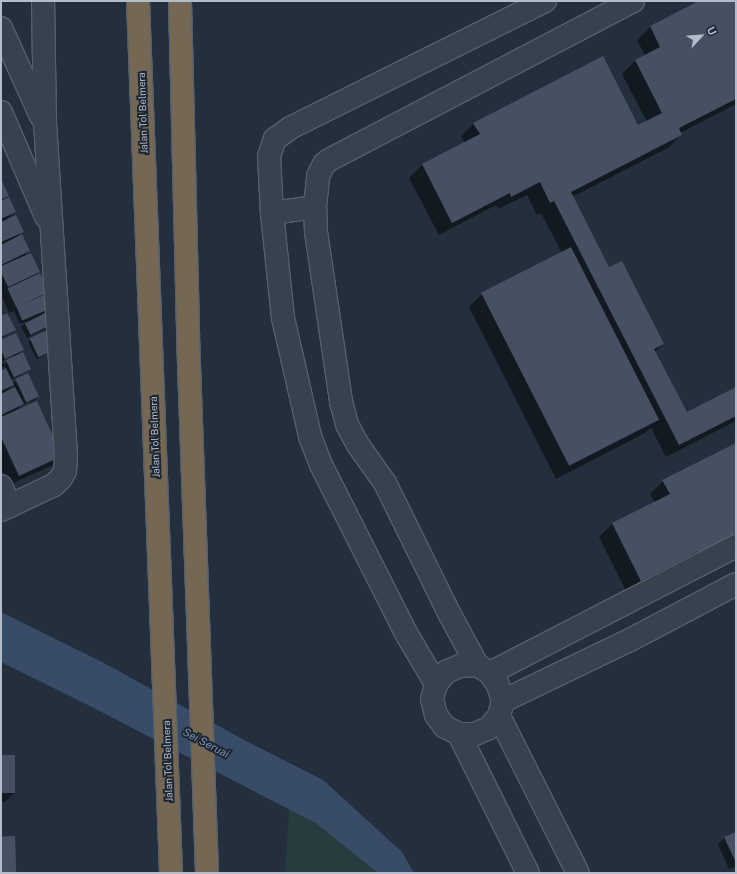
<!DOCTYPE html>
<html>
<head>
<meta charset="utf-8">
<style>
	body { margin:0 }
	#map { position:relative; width:737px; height:874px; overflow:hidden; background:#242f3e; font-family:"Public Sans",sans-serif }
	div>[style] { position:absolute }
	.green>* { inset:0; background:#263c3f }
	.water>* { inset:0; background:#394c67 }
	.shadow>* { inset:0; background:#0007 }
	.building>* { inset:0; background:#455162; transform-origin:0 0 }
	.roads { filter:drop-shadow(1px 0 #565f6c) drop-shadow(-1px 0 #565f6c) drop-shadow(0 1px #565f6c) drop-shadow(0 -1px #565f6c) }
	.minor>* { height:22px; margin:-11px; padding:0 11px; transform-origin:11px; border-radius:11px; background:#38414e }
	.highway>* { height:22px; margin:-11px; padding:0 11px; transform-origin:11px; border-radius:11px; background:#746855 }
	span { translate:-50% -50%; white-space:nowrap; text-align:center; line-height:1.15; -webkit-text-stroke:4px #1d2633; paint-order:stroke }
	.street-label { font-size:10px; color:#b4bcc9 }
	.water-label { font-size:11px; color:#7c92b1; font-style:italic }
	.frame { position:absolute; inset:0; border:2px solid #b4bcc9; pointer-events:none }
	.north { position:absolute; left:681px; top:16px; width:40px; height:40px; -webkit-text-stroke:3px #1d2633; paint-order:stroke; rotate:64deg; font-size:11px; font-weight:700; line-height:16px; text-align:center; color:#b4bcc9 }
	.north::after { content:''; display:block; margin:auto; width:14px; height:18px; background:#b4bcc9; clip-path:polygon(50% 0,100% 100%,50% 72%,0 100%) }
</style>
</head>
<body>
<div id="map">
	<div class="green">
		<i style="clip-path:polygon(289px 810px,317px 824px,378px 873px,285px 873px)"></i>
	</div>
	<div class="water">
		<i style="clip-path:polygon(1px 612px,102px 662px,246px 741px,323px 780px,402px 852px,414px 873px,378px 873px,317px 824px,94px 708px,1px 662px)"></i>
	</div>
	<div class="shadow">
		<i style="clip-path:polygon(701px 1px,736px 1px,736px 104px,680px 133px,681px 135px,668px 148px,572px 197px,609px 268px,663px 344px,655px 352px,686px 414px,736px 388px,736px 421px,666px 457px,651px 428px,645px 433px,556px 479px,469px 307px,482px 294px,562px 253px,541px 213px,537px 215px,527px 195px,498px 209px,496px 205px,439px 235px,409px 178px,422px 165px,465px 143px,461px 136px,474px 123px,638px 127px,647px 122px,622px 74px,635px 61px,645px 55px,637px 40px,650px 27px)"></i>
		<i style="clip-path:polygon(1px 202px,15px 212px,6px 220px,23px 231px,16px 238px,29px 251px,23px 257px,30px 254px,47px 292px,43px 296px,49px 308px,42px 315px,49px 327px,27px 338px,21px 327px,27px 321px,20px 324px,14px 311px,9px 313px,1px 294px)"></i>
		<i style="clip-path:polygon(1px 317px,14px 330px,1px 338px)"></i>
		<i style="clip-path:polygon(31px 339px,50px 352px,37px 359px,28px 342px)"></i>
		<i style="clip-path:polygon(evenodd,1px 341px,23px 350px,16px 356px,30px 369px,11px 380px,12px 383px,28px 375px,38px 397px,35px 400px,22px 405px,15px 412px,61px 456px,51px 466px,9px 485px,1px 469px,1px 372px,6px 370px,4px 366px,1px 369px,1px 341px,13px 356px,14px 358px,3px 364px,2px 361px,13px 356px,1px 341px,13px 385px,14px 388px,5px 392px,10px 388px,13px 385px)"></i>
		<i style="clip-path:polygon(736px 444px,736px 545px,627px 593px,599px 537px,612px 524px,655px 503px,650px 494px,663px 481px)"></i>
		<i style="clip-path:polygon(1px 756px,15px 792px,5px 802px,1px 802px)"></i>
		<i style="clip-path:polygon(736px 833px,736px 867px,729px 869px,718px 844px,725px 838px)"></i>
	</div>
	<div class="building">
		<i style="clip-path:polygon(699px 1px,736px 1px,736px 99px,679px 128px,682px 135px,571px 192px,609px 267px,622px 261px,664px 344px,654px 349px,687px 412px,736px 387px,736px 416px,679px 445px,554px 201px,550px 203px,540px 182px,511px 197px,510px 193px,452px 223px,422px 164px,480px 134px,473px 123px,603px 56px,638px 125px,662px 113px,635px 60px,660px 47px,650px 26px)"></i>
		<i style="clip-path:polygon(1px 179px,9px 196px,1px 199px)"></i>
		<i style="clip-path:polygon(9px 197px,16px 212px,1px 219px,1px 201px)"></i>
		<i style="clip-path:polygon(16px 215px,24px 232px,1px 242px,1px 222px)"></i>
		<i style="clip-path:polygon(22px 234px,30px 251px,1px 265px,1px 245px)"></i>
		<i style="left:571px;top:247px;width:194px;height:101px;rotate:63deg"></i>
		<i style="clip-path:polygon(31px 253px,40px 272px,8px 287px,1px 272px,1px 266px)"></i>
		<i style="left:40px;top:273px;width:21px;height:36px;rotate:65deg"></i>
		<i style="left:44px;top:295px;width:15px;height:30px;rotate:67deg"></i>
		<i style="left:47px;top:312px;width:13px;height:25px;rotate:63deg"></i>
		<i style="clip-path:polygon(7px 313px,16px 330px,1px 337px,1px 316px)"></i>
		<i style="left:45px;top:331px;width:21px;height:17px;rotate:65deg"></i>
		<i style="clip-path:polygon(16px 333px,24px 350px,5px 359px,1px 350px,1px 340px)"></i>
		<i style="left:23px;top:352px;width:19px;height:19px;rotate:65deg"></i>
		<i style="clip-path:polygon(6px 368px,14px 385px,1px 391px,1px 371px)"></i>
		<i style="left:28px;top:373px;width:26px;height:14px;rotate:65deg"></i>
		<i style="clip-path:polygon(15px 387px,24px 404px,1px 415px,1px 394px)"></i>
		<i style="clip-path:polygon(37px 401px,62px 456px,19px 476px,1px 437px,1px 417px)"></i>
		<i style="clip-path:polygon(736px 443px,736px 539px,702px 557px,699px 551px,641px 581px,612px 523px,670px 494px,662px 480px)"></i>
		<i style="left:1px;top:755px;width:14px;height:38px"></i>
		<i style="clip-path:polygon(736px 832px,736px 863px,724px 837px)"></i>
		<i style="left:15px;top:836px;width:37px;height:14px;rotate:88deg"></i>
	</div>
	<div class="roads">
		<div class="minor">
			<i style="left:1px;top:28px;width:97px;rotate:65.6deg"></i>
			<i style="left:1px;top:112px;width:114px;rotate:66.8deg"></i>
			<i style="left:272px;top:213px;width:43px;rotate:-7.9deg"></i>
			<i style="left:1px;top:486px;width:22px;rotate:66deg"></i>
			<i style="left:1px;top:510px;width:59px;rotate:-25.3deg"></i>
			<i style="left:54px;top:485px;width:10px;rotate:-45deg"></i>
			<i style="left:61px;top:478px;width:8px;rotate:-60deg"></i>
			<i style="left:65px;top:471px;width:15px;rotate:-86deg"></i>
			<i style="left:66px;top:456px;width:332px;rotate:-93.6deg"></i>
			<i style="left:45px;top:125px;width:124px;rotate:-90.9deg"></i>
			<i style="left:477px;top:665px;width:59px;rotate:-118.3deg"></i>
			<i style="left:449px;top:613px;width:145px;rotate:-116.2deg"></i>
			<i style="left:385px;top:483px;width:47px;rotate:-125.4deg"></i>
			<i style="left:358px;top:445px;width:24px;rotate:-118deg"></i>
			<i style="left:347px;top:424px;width:24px;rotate:-105deg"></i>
			<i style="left:341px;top:401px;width:171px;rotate:-98.4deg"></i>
			<i style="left:316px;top:232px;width:25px;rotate:-92deg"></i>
			<i style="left:315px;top:207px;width:31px;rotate:-84deg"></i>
			<i style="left:318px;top:176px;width:13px;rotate:-63deg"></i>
			<i style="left:324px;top:164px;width:6px;rotate:-39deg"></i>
			<i style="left:329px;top:160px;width:343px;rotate:-27.6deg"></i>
			<i style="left:490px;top:673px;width:277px;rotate:-27.3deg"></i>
			<i style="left:436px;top:684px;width:59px;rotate:-120.5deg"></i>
			<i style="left:406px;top:633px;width:188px;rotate:-116.8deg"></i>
			<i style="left:321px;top:465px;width:31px;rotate:-111deg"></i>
			<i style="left:310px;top:436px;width:121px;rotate:-102.9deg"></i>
			<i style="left:283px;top:318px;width:106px;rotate:-96deg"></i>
			<i style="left:272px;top:213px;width:57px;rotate:-93deg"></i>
			<i style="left:269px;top:156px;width:18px;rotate:-71deg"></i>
			<i style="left:275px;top:139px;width:19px;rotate:-36deg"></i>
			<i style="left:290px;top:128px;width:285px;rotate:-26.5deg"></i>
			<i style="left:503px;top:701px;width:141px;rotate:-25.7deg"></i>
			<i style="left:630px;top:640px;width:120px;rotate:-27.8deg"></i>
			<i style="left:499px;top:716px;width:16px;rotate:130deg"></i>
			<i style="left:489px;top:728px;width:15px;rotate:157deg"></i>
			<i style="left:475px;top:734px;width:16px;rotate:180deg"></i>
			<i style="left:459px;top:734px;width:16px;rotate:-153deg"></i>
			<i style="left:445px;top:727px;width:15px;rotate:-127deg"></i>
			<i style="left:436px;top:715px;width:16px;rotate:-104deg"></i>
			<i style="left:432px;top:699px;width:16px;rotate:-75deg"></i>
			<i style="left:436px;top:684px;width:16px;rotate:-50deg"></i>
			<i style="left:446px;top:672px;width:15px;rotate:-23deg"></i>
			<i style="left:460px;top:666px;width:17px;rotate:-3deg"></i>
			<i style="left:477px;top:665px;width:15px;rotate:32deg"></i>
			<i style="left:490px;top:673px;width:14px;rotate:56deg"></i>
			<i style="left:498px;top:685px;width:17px;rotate:73deg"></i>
			<i style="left:503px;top:701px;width:16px;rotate:105deg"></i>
			<i style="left:499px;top:716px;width:176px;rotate:63.3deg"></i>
			<i style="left:459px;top:734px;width:155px;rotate:63.6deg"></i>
		</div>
		<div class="highway">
			<i style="left:138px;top:1px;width:873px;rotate:87.83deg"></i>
			<i style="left:180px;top:1px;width:335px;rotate:88.6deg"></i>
			<i style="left:188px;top:336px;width:537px;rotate:87.97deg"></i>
		</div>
	</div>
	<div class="street-label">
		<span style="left:143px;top:113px;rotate:-92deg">Jalan Tol Belmera</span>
		<span style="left:155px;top:437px;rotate:-92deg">Jalan Tol Belmera</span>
		<span style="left:168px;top:761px;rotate:-92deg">Jalan Tol Belmera</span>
	</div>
	<div class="water-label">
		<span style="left:206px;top:743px;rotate:28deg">Sei Seruai</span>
	</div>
	<div class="frame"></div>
	<div class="north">U</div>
</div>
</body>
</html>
